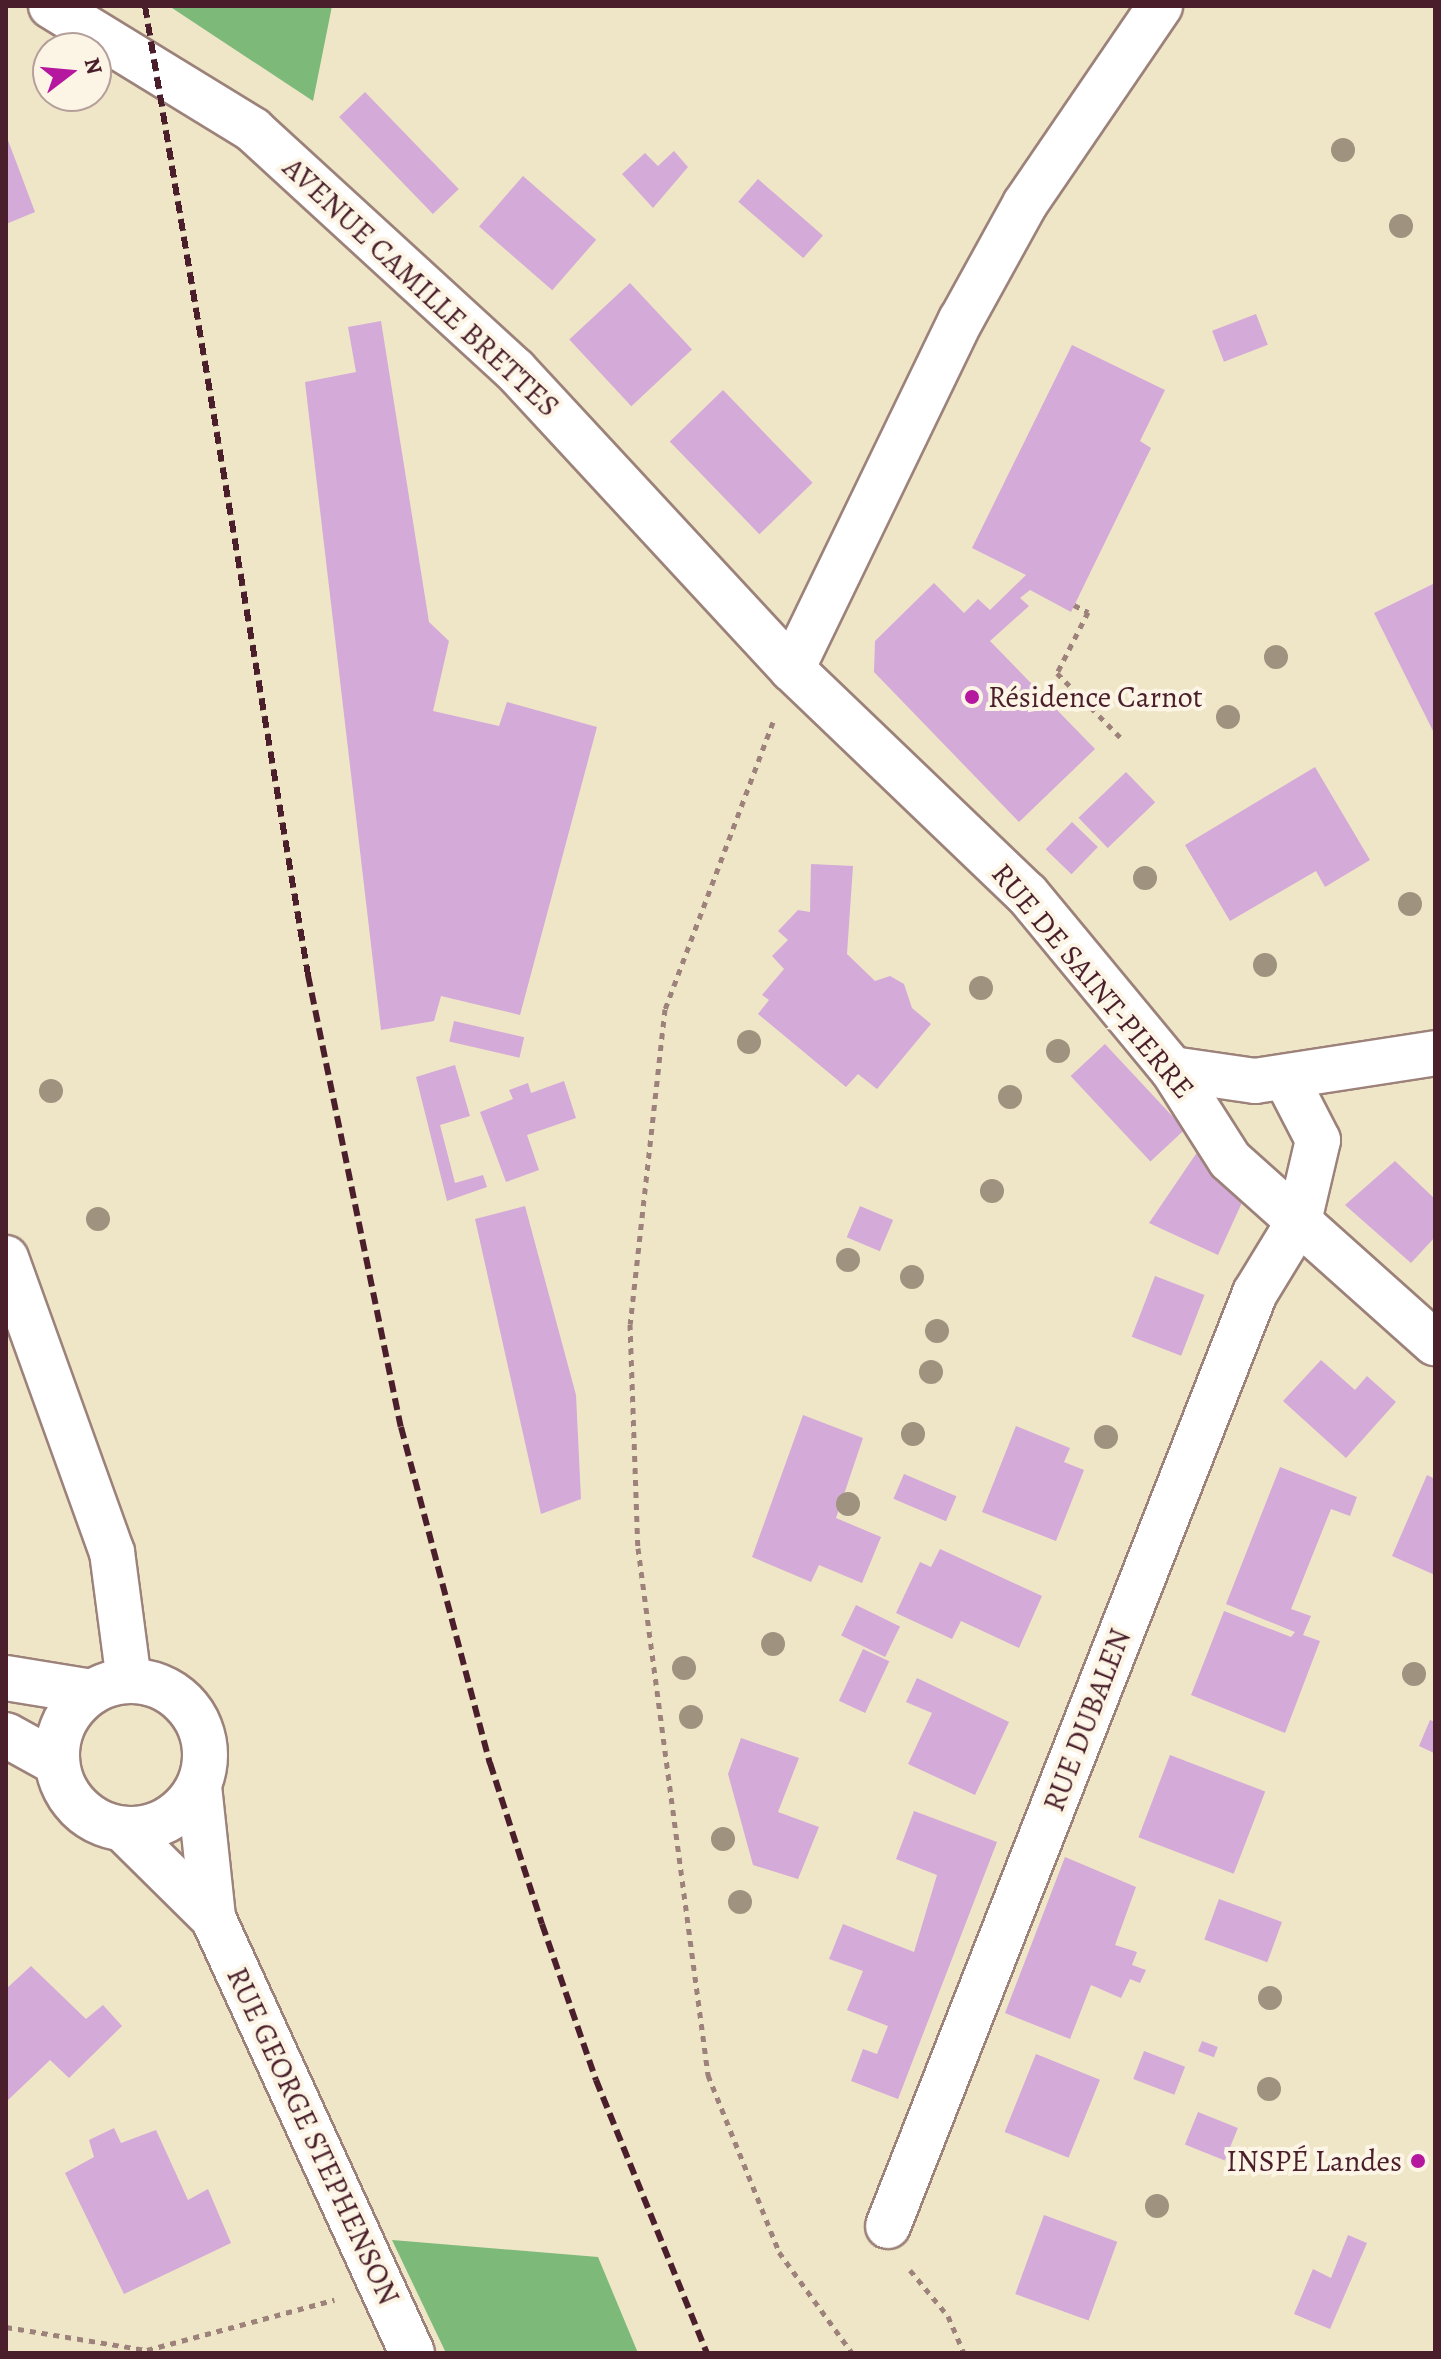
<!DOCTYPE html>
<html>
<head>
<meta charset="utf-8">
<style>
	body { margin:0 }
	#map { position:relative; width:1441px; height:2359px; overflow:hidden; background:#efe6c8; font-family:Alegreya,serif }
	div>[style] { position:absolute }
	.forest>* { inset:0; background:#7db979 }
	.building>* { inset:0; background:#d4aad8; transform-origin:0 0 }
	.path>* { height:5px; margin-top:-2.5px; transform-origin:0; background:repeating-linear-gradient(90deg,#9c827a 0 6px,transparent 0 12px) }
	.roads { filter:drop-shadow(2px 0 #9c827a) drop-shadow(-2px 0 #9c827a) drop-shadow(0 2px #9c827a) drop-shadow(0 -2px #9c827a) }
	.minor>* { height:44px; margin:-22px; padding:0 22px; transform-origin:22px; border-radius:22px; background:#fff }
	.minor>.ring { margin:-22px; padding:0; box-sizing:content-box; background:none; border:44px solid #fff; border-radius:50% }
	.tertiary>* { height:44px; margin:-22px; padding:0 22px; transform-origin:22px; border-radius:22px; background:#fff }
	.rail>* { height:6px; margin-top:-3px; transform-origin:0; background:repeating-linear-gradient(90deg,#4a1f2b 0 12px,transparent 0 18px) }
	.trees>* { width:24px; height:24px; margin:-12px; border-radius:50%; background:#9f927f }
	.dots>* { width:22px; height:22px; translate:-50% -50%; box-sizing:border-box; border:4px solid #fcf5e5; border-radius:50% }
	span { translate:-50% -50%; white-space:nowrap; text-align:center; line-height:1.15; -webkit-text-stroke:8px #fcf5e5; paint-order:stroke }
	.street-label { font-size:30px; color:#4a1f2b }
	.poi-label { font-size:30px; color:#4a1f2b }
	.left { translate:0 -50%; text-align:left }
	.right { translate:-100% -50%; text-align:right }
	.frame { position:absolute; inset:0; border:8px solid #4a1f2b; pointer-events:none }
	.north { position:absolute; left:32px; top:32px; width:80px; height:80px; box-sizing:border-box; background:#fcf5e5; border:2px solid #b59f9b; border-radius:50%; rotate:74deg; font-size:22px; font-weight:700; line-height:32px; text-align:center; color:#4a1f2b }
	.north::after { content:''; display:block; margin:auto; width:28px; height:36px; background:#b5179e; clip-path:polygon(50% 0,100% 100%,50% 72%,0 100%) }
</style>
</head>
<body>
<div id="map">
	<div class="forest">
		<i style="clip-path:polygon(169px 6px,332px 6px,313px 101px)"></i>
		<i style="clip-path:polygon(392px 2240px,598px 2257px,638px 2353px,446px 2353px)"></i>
	</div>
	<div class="building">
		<i style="left:365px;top:92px;width:135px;height:36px;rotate:46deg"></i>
		<i style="clip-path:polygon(6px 135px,35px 212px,6px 224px)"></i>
		<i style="clip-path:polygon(674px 151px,688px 167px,653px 208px,622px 174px,645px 153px,658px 166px)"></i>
		<i style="left:523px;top:176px;width:97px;height:67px;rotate:41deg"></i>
		<i style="left:758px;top:179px;width:86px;height:30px;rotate:41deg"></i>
		<i style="left:630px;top:283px;width:91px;height:83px;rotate:47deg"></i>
		<i style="left:1256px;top:314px;width:33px;height:47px;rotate:69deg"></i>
		<i style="clip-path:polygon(381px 321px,429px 622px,449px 641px,433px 711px,499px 726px,507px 702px,597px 727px,520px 1015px,441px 996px,434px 1021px,381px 1030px,305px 382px,356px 372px,348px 327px)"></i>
		<i style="clip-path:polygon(1072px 345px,1165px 390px,1140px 441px,1151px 448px,1071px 612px,1030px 590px,1020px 598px,1029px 606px,990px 641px,1095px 749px,1019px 822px,874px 672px,875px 641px,934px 583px,964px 613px,978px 599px,990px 610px,1026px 575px,972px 548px)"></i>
		<i style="left:723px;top:390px;width:129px;height:74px;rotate:46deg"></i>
		<i style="clip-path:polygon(1435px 583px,1435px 730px,1433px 731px,1374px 613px)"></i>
		<i style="clip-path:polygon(1315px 767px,1370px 860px,1325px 887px,1316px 871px,1230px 921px,1185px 845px)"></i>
		<i style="left:1126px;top:772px;width:42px;height:66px;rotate:46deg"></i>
		<i style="left:1072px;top:822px;width:36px;height:38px;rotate:44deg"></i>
		<i style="clip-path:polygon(811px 864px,853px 866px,847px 954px,875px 981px,890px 976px,904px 984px,912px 1008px,931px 1024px,877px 1089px,858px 1074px,846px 1087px,758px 1014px,769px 1000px,762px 995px,784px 969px,772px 956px,788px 940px,778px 931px,798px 910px,810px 912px)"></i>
		<i style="left:454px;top:1021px;width:72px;height:21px;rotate:13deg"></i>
		<i style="left:1105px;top:1044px;width:117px;height:47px;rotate:47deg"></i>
		<i style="clip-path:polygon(455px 1065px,470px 1116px,440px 1125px,455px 1183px,483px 1175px,487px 1187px,447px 1201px,416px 1077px)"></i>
		<i style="clip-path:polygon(564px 1081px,576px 1118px,527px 1135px,539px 1170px,506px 1182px,480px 1112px,513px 1099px,509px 1090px,528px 1083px,531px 1093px)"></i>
		<i style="clip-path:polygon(1200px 1148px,1245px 1196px,1218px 1255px,1149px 1223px)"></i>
		<i style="clip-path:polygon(1395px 1161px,1435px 1199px,1435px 1237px,1411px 1263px,1345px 1205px)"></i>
		<i style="clip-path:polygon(525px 1206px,576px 1395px,581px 1499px,541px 1514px,475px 1219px)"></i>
		<i style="left:860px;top:1206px;width:36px;height:34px;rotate:23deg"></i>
		<i style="left:1155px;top:1276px;width:53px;height:65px;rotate:21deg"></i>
		<i style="clip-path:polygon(1321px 1360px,1355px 1390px,1367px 1376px,1396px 1402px,1346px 1458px,1283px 1401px)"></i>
		<i style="clip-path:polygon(803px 1415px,863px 1438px,836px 1518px,881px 1537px,862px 1583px,819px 1565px,811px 1582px,752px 1557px)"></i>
		<i style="clip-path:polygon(1016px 1426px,1070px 1448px,1064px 1462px,1084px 1470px,1056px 1541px,982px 1512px)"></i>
		<i style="clip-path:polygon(1280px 1467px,1357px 1497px,1350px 1516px,1331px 1509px,1291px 1609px,1311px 1616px,1303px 1635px,1320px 1641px,1285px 1733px,1191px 1695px,1224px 1611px,1291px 1637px,1295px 1632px,1226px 1604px)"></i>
		<i style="left:904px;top:1474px;width:57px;height:27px;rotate:23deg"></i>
		<i style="clip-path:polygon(1427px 1475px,1435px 1479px,1435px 1575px,1392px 1556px)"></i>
		<i style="clip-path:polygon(940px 1549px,1042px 1596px,1019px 1648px,961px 1621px,952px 1639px,896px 1613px,920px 1562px,931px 1567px)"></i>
		<i style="left:856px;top:1605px;width:49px;height:34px;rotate:26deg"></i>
		<i style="left:863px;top:1649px;width:29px;height:57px;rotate:25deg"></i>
		<i style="clip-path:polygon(917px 1678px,1009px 1722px,975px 1795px,908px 1764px,932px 1713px,906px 1702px)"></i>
		<i style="clip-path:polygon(1430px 1720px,1435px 1722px,1434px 1753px,1419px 1746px)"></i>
		<i style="clip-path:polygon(741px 1738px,799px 1758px,778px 1812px,819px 1827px,798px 1879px,753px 1865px,728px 1774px)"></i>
		<i style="left:1170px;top:1755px;width:102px;height:88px;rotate:21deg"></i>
		<i style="clip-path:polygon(914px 1811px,997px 1842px,898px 2099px,851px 2081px,863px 2049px,877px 2054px,888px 2026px,847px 2010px,863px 1971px,829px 1959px,843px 1924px,914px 1952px,937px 1875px,896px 1859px)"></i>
		<i style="clip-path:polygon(1065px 1857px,1136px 1887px,1115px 1945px,1137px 1952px,1132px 1965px,1146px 1970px,1140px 1983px,1130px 1979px,1121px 1998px,1091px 1985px,1070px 2039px,1005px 2013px)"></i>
		<i style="left:1219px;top:1899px;width:67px;height:43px;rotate:20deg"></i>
		<i style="clip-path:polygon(31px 1966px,86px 2019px,103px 2005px,122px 2026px,69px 2078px,50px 2060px,6px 2102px,6px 1989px)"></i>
		<i style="left:1202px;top:2041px;width:17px;height:11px;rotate:21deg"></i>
		<i style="left:1144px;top:2051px;width:44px;height:30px;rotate:21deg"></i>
		<i style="left:1036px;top:2054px;width:69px;height:84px;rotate:22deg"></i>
		<i style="left:1198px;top:2112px;width:43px;height:35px;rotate:22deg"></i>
		<i style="clip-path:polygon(114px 2128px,121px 2143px,156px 2130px,188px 2200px,208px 2189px,231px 2243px,124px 2294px,65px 2173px,94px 2157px,89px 2140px)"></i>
		<i style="left:1044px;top:2215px;width:78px;height:84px;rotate:20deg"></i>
		<i style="clip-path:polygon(1348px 2235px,1367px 2243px,1330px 2329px,1294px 2314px,1313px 2269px,1331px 2278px)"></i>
	</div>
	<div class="path">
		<i style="left:1074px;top:605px;width:16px;rotate:27deg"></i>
		<i style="left:1088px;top:612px;width:68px;rotate:116.9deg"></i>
		<i style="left:1057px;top:673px;width:95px;rotate:45.4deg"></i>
		<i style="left:773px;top:722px;width:307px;rotate:110.6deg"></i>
		<i style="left:665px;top:1009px;width:317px;rotate:96.3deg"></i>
		<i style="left:630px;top:1324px;width:224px;rotate:88deg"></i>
		<i style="left:638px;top:1548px;width:532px;rotate:82.43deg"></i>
		<i style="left:708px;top:2075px;width:191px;rotate:68.1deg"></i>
		<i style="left:779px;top:2252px;width:125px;rotate:54.1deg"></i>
		<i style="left:910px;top:2270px;width:60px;rotate:50.4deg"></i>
		<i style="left:948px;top:2316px;width:40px;rotate:66.6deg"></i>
		<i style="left:6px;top:2327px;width:143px;rotate:9.3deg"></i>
		<i style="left:147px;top:2350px;width:194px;rotate:-15deg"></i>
	</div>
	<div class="roads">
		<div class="minor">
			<i style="left:1172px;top:1069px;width:108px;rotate:57.5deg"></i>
			<i style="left:1230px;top:1160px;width:275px;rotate:41.8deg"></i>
			<i style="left:1172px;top:1069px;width:84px;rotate:8.2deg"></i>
			<i style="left:1255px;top:1081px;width:182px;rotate:-8.8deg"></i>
			<i style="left:6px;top:1258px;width:313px;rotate:70.2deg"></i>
			<i style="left:112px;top:1552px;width:130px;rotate:82.5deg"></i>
			<i style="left:6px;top:1678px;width:87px;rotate:9.2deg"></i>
			<i class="ring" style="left:57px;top:1681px;width:104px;height:104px"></i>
			<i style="left:6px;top:1735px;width:58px;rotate:28.8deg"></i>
			<i style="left:199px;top:1786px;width:133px;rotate:83.9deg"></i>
			<i style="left:213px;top:1918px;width:478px;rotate:65.4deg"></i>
			<i style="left:123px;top:1829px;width:127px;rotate:44.7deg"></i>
			<i style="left:888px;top:2226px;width:1003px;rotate:-68.53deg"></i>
			<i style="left:1255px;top:1293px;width:84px;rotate:-58.6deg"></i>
			<i style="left:1299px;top:1221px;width:83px;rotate:-76.8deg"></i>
			<i style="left:1318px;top:1140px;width:70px;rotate:-117.3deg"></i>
		</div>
		<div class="tertiary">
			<i style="left:51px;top:6px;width:237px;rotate:31.5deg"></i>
			<i style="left:253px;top:130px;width:355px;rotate:42.5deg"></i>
			<i style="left:515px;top:370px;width:408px;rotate:47.2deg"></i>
			<i style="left:792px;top:669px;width:325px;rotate:43.8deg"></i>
			<i style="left:1027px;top:894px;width:227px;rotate:50.4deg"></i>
			<i style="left:792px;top:669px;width:388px;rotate:-64.2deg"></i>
			<i style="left:961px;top:320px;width:132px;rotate:-61.1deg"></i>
			<i style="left:1025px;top:204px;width:240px;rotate:-55.7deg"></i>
		</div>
	</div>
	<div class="rail">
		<i style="left:145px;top:6px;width:983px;rotate:80.45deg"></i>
		<i style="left:308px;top:975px;width:461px;rotate:78.4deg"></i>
		<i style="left:401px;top:1427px;width:348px;rotate:75.2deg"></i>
		<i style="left:490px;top:1763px;width:169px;rotate:72.1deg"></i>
		<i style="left:542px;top:1924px;width:165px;rotate:70.9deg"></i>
		<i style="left:596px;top:2080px;width:295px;rotate:67.9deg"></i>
	</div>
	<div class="trees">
		<i style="left:1343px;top:150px"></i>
		<i style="left:1401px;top:226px"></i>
		<i style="left:1276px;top:657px"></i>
		<i style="left:1228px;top:717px"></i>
		<i style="left:1145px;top:878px"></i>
		<i style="left:1410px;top:904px"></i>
		<i style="left:1265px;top:965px"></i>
		<i style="left:981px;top:988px"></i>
		<i style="left:749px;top:1042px"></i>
		<i style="left:1058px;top:1051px"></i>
		<i style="left:51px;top:1091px"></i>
		<i style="left:1010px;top:1097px"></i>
		<i style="left:992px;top:1191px"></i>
		<i style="left:98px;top:1219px"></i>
		<i style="left:848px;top:1260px"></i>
		<i style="left:912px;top:1277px"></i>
		<i style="left:937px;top:1331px"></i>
		<i style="left:931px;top:1372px"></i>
		<i style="left:913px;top:1434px"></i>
		<i style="left:1106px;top:1437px"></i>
		<i style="left:848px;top:1504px"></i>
		<i style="left:773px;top:1644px"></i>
		<i style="left:684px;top:1668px"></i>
		<i style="left:1414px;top:1674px"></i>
		<i style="left:691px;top:1717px"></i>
		<i style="left:723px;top:1839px"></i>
		<i style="left:740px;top:1902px"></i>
		<i style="left:1270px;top:1998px"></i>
		<i style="left:1269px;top:2089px"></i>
		<i style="left:1157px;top:2206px"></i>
	</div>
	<div class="dots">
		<i style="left:972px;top:697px;background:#b5179e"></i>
		<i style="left:1418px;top:2161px;background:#b5179e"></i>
	</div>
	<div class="street-label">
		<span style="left:421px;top:287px;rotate:43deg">AVENUE CAMILLE BRETTES</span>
		<span style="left:1093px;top:981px;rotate:50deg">RUE DE SAINT-PIERRE</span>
		<span style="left:1087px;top:1720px;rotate:-69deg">RUE DUBALEN</span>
		<span style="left:313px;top:2136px;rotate:65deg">RUE GEORGE STEPHENSON</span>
	</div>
	<div class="poi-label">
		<span class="left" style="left:988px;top:697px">Résidence Carnot</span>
		<span class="right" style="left:1402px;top:2161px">INSPÉ Landes</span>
	</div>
	<div class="frame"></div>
	<div class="north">N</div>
</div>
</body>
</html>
